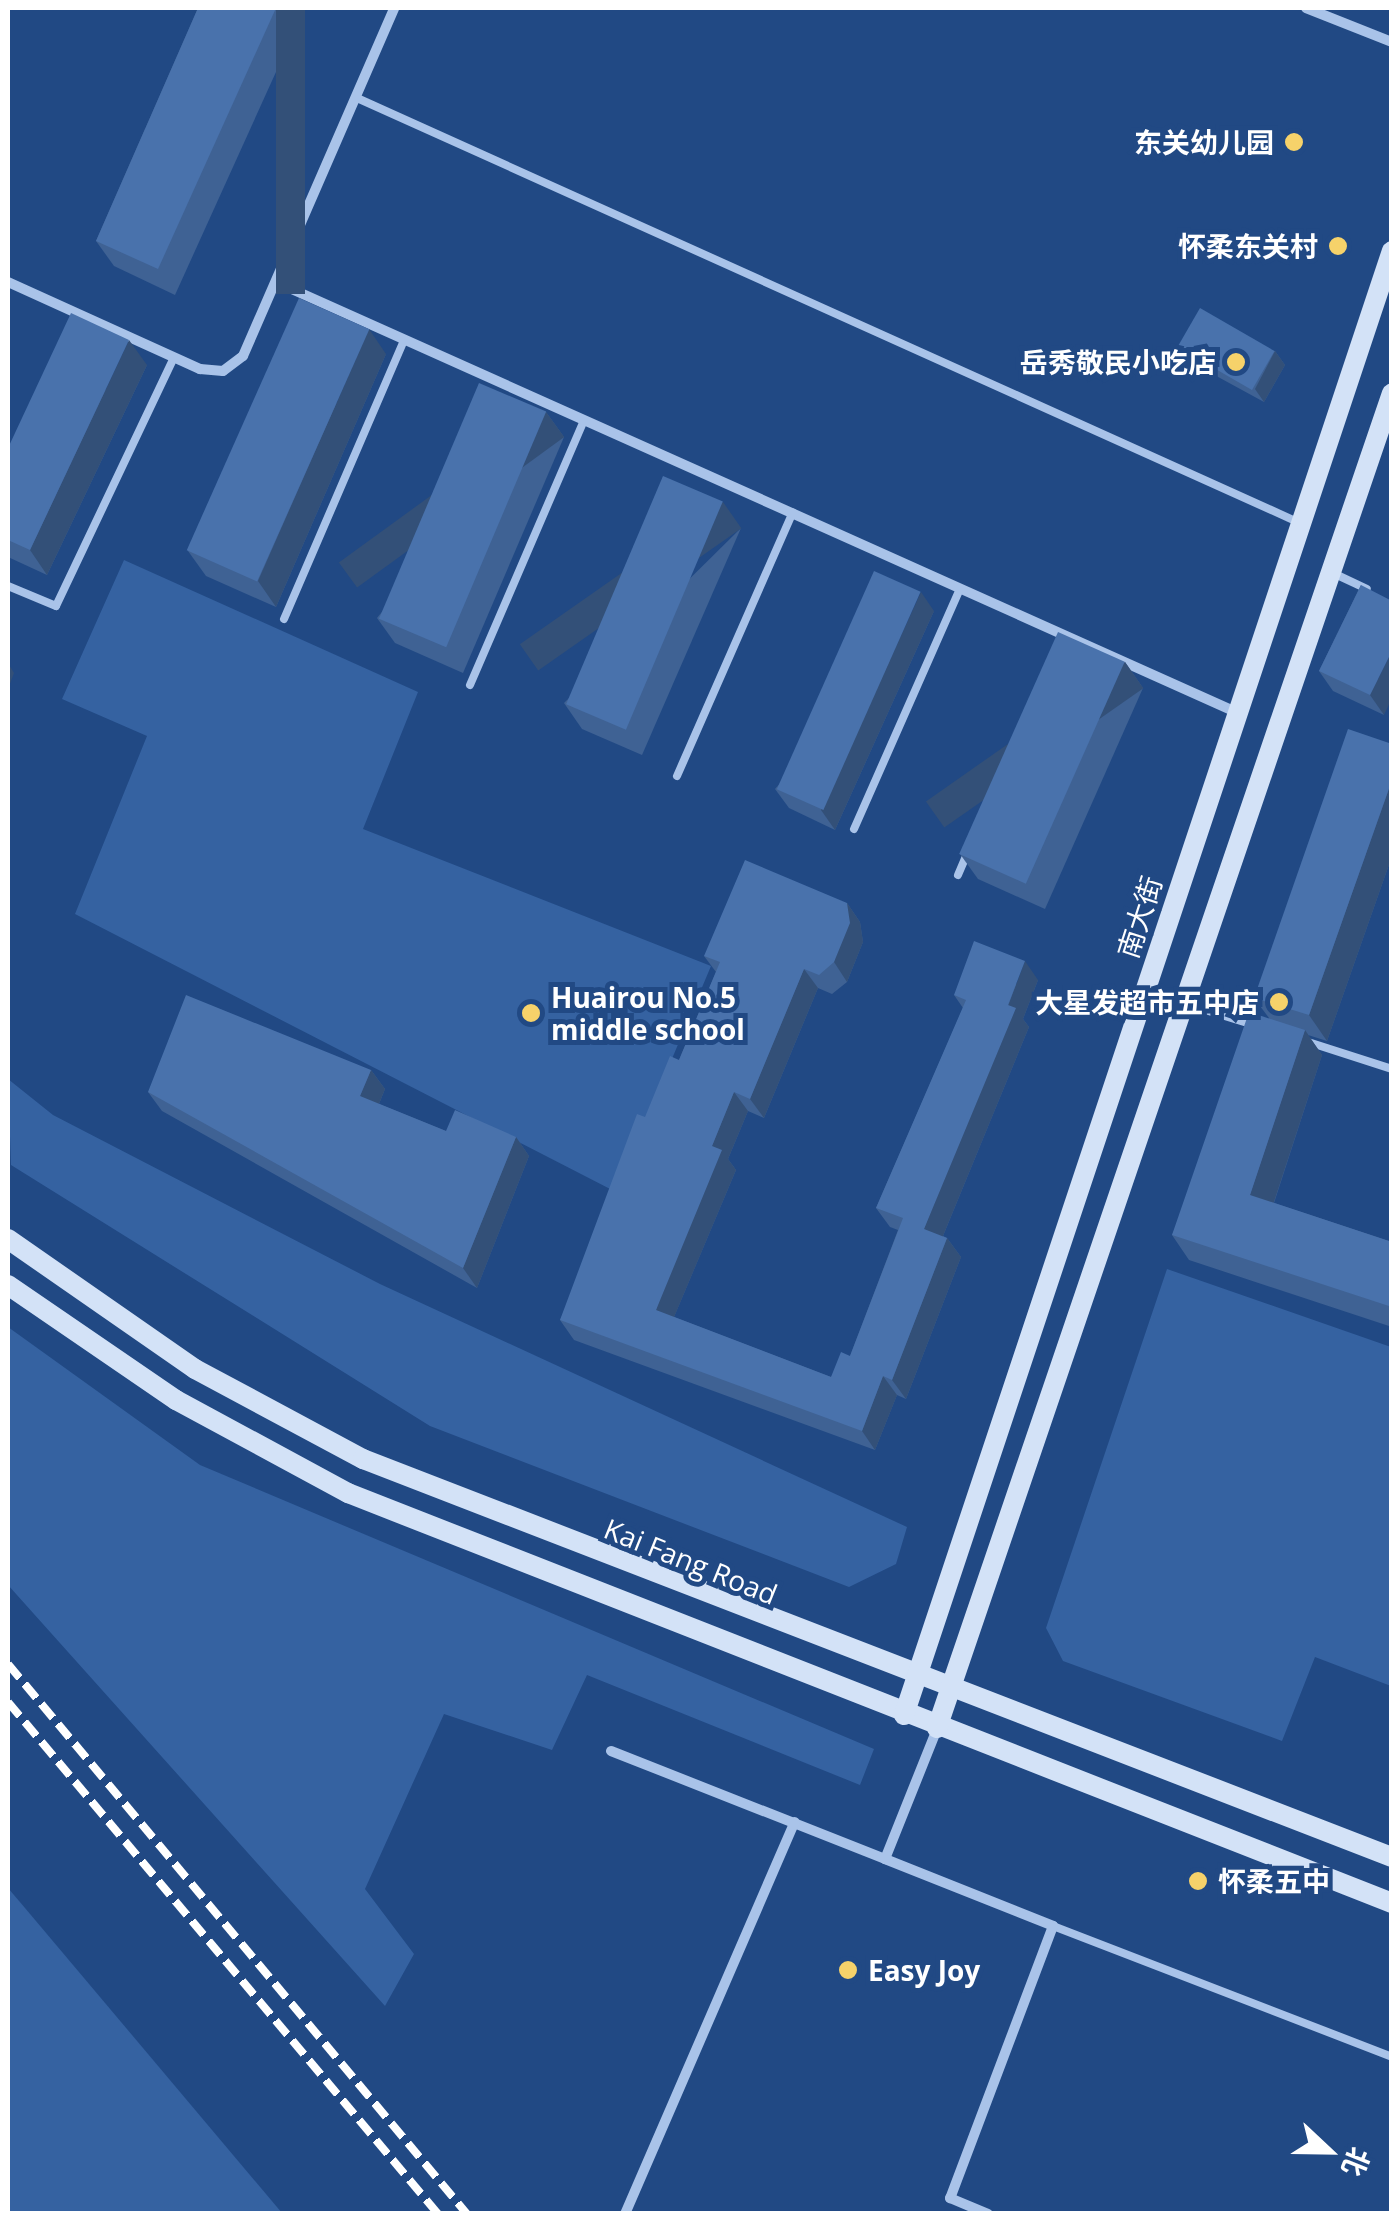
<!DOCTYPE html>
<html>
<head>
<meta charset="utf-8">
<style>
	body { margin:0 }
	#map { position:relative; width:1399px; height:2221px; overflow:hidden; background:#214984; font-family:"Open Sans","Noto Sans SC",sans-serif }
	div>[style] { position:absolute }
	.green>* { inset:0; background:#3562a1 }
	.service>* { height:8px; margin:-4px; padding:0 4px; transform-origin:4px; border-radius:4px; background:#a9c3e9 }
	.minor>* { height:10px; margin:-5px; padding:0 5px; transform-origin:5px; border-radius:5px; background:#a9c3e9 }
	.secondary>* { height:20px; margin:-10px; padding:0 10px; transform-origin:10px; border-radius:10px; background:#d3e2f7 }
	.rail>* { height:8px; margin-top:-4px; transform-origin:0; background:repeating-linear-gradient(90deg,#fff 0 18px,transparent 0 26px) }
	.wall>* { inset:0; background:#3f6294 }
	.shaded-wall>* { inset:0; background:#335078; transform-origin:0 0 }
	.building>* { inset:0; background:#4972ac; transform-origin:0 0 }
	.dots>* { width:28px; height:28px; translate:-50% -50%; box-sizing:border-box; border:5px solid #214984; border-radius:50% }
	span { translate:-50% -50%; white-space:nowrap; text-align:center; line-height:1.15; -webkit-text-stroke:10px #214984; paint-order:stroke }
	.poi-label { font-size:28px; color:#fff; font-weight:700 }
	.right { translate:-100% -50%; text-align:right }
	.left { translate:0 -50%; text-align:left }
	.street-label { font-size:28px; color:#fff }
	.frame { position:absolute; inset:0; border:10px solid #fff; pointer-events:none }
	.north { position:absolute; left:1279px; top:2101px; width:100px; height:100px; -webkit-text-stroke:8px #214984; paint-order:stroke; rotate:112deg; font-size:28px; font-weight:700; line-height:40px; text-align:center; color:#fff }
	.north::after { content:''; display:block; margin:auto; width:35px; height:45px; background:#fff; clip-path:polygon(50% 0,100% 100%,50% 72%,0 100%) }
</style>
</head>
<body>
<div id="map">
	<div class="green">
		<i style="clip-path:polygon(124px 560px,418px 692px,363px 829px,711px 966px,616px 1192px,75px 914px,147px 736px,62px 699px)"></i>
		<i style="clip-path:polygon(8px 1079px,53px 1115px,380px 1284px,907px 1527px,896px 1564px,849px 1587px,430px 1426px,11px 1165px)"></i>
		<i style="clip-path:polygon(1167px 1269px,1391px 1347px,1391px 1686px,1315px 1657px,1282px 1741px,1063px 1661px,1046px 1628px)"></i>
		<i style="clip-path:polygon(8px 1327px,200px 1465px,874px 1749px,860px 1785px,587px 1675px,552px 1750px,444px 1714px,365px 1889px,414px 1954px,385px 2006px,8px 1585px)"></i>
		<i style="clip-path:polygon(8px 1888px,25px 1908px,282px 2213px,8px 2213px)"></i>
	</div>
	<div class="service">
		<i style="left:357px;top:98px;width:1032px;rotate:24.26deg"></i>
		<i style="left:1335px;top:574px;width:35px;rotate:25deg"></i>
		<i style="left:8px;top:586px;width:52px;rotate:22.6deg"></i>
		<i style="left:56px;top:606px;width:275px;rotate:-64.6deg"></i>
		<i style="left:284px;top:619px;width:304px;rotate:-66.7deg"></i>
		<i style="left:470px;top:685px;width:288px;rotate:-66.7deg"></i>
		<i style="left:677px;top:776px;width:288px;rotate:-66.3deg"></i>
		<i style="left:854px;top:829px;width:262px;rotate:-66.2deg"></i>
		<i style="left:958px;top:875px;width:23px;rotate:-67deg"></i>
		<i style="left:1186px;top:1004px;width:71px;rotate:17.2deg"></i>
		<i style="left:1305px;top:1041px;width:91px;rotate:17.8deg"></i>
		<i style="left:1053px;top:1926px;width:363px;rotate:21.1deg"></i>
	</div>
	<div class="minor">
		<i style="left:1306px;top:8px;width:92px;rotate:21.6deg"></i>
		<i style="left:8px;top:282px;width:211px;rotate:24.4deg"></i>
		<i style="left:200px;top:369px;width:23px;rotate:5deg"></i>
		<i style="left:223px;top:371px;width:25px;rotate:-37deg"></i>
		<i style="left:243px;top:356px;width:379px;rotate:-66.5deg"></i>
		<i style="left:276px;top:282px;width:1052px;rotate:24.13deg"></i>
		<i style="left:937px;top:1729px;width:140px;rotate:111.8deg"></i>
		<i style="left:885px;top:1859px;width:181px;rotate:21.7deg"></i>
		<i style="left:1053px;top:1926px;width:291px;rotate:110.7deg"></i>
		<i style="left:950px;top:2198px;width:41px;rotate:22.8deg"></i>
		<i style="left:611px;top:1751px;width:295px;rotate:21.5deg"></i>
		<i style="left:625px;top:2214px;width:427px;rotate:-66.6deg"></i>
	</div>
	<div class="secondary">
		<i style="left:8px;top:1239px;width:228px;rotate:34.8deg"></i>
		<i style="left:195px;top:1369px;width:191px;rotate:28.2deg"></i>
		<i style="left:363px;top:1459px;width:1103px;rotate:21.15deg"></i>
		<i style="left:8px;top:1285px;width:204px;rotate:34.4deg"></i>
		<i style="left:176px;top:1400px;width:196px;rotate:28.4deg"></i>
		<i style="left:348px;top:1493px;width:1122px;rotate:21.44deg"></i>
		<i style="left:904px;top:1715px;width:1543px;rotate:-71.57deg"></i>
		<i style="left:937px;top:1728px;width:1410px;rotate:-71.18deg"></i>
	</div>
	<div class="rail">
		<i style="left:8px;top:1664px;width:716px;rotate:50.15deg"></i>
		<i style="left:8px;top:1702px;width:669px;rotate:49.97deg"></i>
	</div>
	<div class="wall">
		<i style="clip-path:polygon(198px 8px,305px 8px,175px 295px,114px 266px,96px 241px)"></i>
		<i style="clip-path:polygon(1178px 347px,1275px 351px,1285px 365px,1264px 402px,1187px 360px)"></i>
		<i style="clip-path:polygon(386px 354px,276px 607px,206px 576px,188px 551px)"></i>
		<i style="clip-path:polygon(147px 365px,47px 575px,8px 557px,8px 448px)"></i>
		<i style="clip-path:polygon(546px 412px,564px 437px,463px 673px,395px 643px,377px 618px)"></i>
		<i style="clip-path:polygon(741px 528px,642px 755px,582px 729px,564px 703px)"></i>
		<i style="clip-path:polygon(1361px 585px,1384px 715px,1333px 691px,1319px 671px)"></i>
		<i style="clip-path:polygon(934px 611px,835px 830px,789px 808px,775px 789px)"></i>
		<i style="clip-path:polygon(1125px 662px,1143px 688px,1045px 909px,978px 879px,960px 854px)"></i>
		<i style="clip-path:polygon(1392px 744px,1392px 856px,1327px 1041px,1308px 1035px,1322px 1055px,1274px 1203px,1392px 1242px,1392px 1327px,1189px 1260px,1172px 1235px,1269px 1018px,1254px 998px)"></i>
		<i style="clip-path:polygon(847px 903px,860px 922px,863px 942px,847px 982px,832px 994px,818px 988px,764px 1118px,748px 1111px,728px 1159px,736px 1170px,674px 1317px,831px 1377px,850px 1356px,898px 1230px,890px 1227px,876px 1208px,963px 1008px,954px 995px,1038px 980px,1023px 1019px,1029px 1027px,943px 1236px,947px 1238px,961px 1257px,906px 1399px,897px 1395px,875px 1450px,574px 1340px,560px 1320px,679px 1060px,716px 972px,704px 956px)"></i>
		<i style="clip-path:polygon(371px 1070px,385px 1089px,379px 1104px,446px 1131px,516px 1137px,529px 1156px,477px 1288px,162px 1111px,148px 1092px)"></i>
	</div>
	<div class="shaded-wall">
		<i style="left:276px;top:8px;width:29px;height:286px"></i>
		<i style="clip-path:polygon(369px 329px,386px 354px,276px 607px,258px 581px)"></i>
		<i style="clip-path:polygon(129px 340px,147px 365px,47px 575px,30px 550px)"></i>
		<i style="clip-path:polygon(1275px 351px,1285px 365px,1264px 402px,1255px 389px)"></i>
		<i style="left:546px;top:412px;width:31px;height:256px;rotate:54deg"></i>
		<i style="left:723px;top:502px;width:32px;height:248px;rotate:55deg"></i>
		<i style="clip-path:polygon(921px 592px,934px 611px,835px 830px,821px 810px)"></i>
		<i style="clip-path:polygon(1392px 651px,1392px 698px,1384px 715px,1370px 695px)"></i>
		<i style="left:1125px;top:662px;width:32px;height:243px;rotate:55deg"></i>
		<i style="clip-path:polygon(8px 663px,14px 673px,8px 689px)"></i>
		<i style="clip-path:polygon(1392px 780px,1392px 856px,1327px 1041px,1309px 1015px)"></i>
		<i style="clip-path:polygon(847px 903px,860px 922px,863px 942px,847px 982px,834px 962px)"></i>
		<i style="clip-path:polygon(1025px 961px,1038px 980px,1023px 1019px,1029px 1027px,938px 1248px,924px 1229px)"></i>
		<i style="clip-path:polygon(804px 969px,818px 988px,764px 1118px,750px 1099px)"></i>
		<i style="clip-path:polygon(1305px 1030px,1322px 1055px,1268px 1220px,1250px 1195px)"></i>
		<i style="clip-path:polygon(371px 1070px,385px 1089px,374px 1116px,360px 1096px)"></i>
		<i style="clip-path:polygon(734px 1092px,748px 1111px,728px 1159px,736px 1170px,669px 1329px,656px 1310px,712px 1146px)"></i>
		<i style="clip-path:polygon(516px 1137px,529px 1156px,477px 1288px,463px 1268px)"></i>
		<i style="clip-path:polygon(947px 1238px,961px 1257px,906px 1399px,892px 1380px)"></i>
		<i style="clip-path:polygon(883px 1376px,897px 1395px,875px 1450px,862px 1431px)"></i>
	</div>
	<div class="building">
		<i style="clip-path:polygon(198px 8px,276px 8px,158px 269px,96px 241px)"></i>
		<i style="left:299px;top:298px;width:77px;height:276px;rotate:24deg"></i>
		<i style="left:1200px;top:308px;width:86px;height:45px;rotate:30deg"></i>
		<i style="clip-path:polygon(71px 313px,129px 340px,30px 550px,8px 540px,8px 448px)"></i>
		<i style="left:479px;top:383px;width:73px;height:256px;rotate:23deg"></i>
		<i style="left:663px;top:476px;width:65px;height:248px;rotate:23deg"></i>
		<i style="left:874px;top:571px;width:51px;height:239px;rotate:24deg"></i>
		<i style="clip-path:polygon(1361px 585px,1392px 601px,1392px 651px,1370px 695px,1319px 671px)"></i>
		<i style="left:1058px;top:632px;width:73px;height:243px;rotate:24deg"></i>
		<i style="clip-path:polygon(1348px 729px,1392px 744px,1392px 780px,1309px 1015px,1254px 998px)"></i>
		<i style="clip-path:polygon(745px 860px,847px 903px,850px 923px,834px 962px,819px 975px,804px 969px,750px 1099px,734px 1092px,712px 1146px,722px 1150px,656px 1310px,831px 1377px,841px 1352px,850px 1356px,903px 1218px,876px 1208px,966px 1000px,954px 995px,974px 941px,1025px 961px,1008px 1005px,1016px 1008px,924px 1229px,947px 1238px,892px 1380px,883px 1376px,862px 1431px,560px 1320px,637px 1114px,645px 1117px,670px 1056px,679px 1060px,720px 962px,704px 956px)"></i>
		<i style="clip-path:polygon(186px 995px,371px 1070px,360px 1096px,446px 1131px,455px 1110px,516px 1137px,463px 1268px,148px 1092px)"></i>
		<i style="clip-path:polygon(1249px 1012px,1305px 1030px,1250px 1195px,1392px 1242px,1392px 1307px,1172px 1235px)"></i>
	</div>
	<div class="dots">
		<i style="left:1294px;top:142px;background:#f6d26a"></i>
		<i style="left:1338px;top:246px;background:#f6d26a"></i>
		<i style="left:1236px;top:362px;background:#f6d26a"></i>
		<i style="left:1279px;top:1002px;background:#f6d26a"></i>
		<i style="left:531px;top:1013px;background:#f6d26a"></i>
		<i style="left:1198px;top:1881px;background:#f6d26a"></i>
		<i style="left:848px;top:1970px;background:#f6d26a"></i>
	</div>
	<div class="poi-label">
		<span class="right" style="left:1274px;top:142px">东关幼儿园</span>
		<span class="right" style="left:1318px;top:246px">怀柔东关村</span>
		<span class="right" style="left:1216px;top:362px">岳秀敬民小吃店</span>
		<span class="left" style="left:551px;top:1013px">Huairou No.5<br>middle school</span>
		<span class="right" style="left:1259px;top:1002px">大星发超市五中店</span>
		<span class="left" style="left:1218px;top:1881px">怀柔五中</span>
		<span class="left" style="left:868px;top:1970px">Easy Joy</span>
	</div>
	<div class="street-label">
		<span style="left:1139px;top:917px;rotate:-72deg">南大街</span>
		<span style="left:691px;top:1561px;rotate:22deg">Kai Fang Road</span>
	</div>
	<div class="frame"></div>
	<div class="north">北</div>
</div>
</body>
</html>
